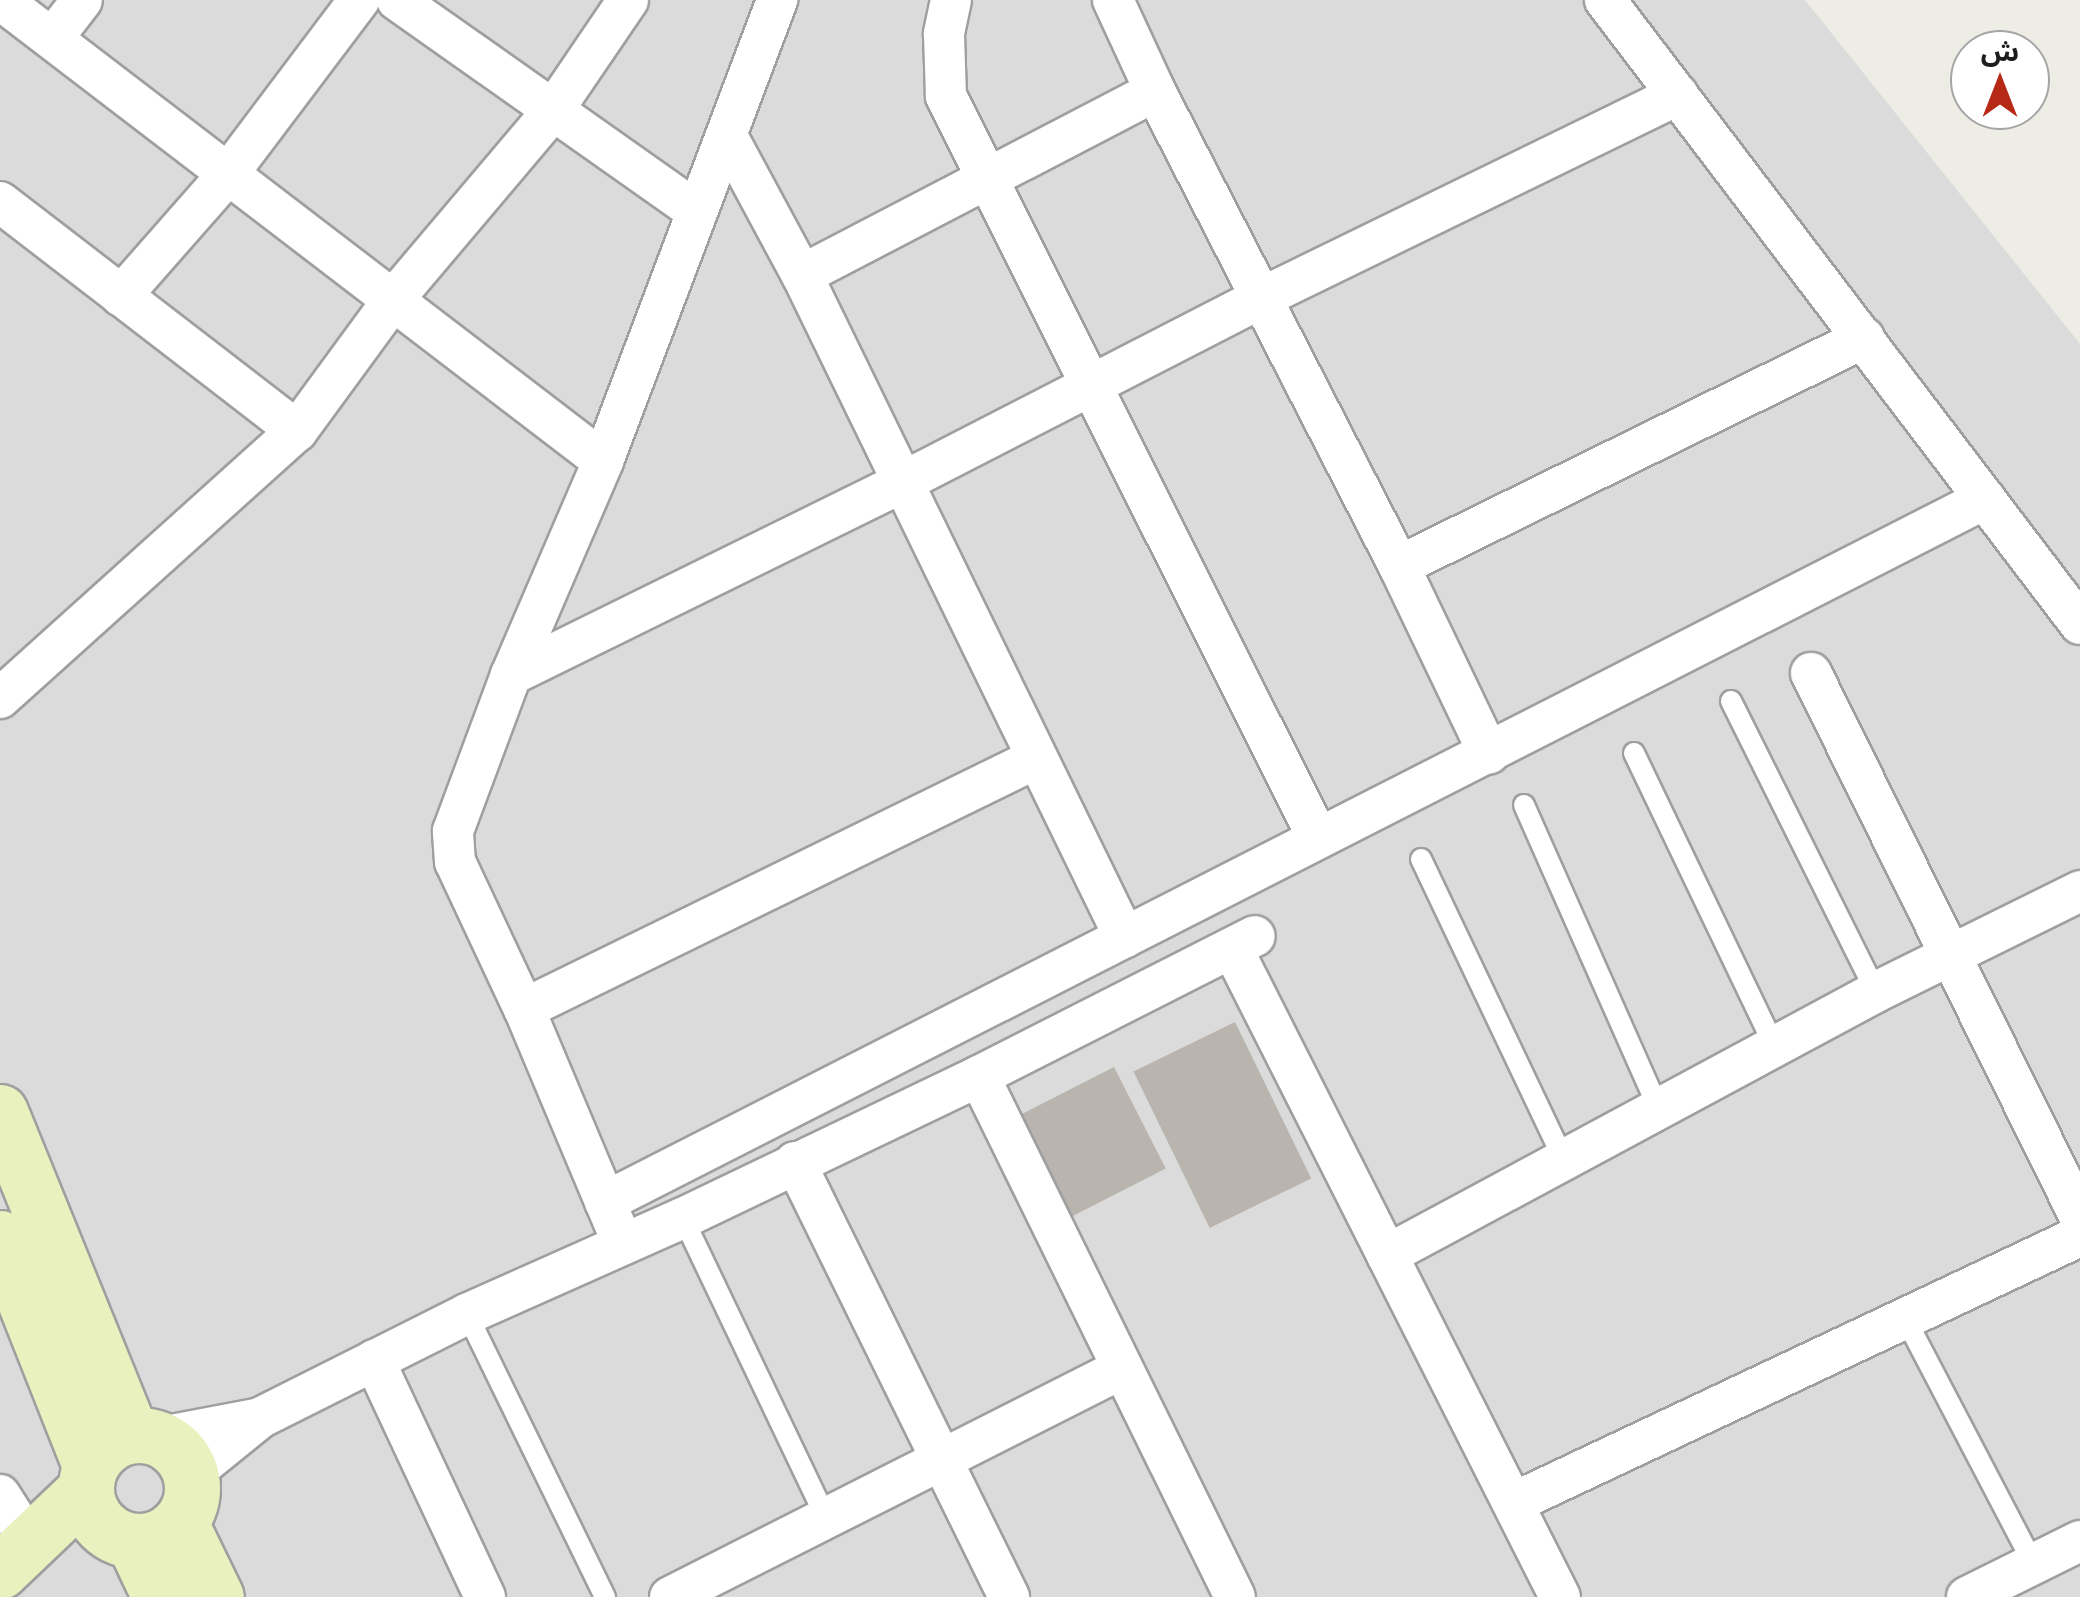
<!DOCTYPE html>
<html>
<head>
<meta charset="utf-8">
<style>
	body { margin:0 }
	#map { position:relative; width:2080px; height:1597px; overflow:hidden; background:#edece5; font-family:Signika,"Noto Sans Arabic",sans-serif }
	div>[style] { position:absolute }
	.residential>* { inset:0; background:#dbdbdb }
	.building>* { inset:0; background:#bab4ae; transform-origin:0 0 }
	.roads { filter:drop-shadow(2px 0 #9f9f9f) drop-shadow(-2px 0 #9f9f9f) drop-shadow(0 2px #9f9f9f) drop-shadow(0 -2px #9f9f9f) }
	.lane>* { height:20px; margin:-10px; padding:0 10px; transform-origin:10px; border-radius:10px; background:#fff }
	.street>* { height:40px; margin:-20px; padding:0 20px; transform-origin:20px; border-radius:20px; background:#fff }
	.secondary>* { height:55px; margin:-27.5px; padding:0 27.5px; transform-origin:27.5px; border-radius:27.5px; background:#e9f2be }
	.secondary>.ring { margin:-27.5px; padding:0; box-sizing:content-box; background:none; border:55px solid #e9f2be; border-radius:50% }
	span { translate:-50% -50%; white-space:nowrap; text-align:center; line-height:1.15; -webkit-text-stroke:8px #fff; paint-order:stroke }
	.north { position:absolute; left:1950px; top:30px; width:100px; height:100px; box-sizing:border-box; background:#fff; border:2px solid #a5a5a5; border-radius:50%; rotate:0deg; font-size:28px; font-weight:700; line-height:40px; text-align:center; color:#1e1e1e }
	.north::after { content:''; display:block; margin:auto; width:35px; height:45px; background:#b52916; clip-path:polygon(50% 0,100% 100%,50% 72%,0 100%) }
</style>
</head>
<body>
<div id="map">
	<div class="residential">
		<i style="clip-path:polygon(0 0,1805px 0,2080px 344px,2080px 1597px,0 1597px)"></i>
	</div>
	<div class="building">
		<i style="left:1235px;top:1022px;width:174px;height:113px;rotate:64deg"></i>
		<i style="left:1114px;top:1067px;width:114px;height:111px;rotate:63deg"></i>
	</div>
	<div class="roads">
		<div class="lane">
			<i style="left:1731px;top:701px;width:325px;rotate:63.5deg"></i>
			<i style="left:1634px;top:753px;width:326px;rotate:64.4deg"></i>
			<i style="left:1524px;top:805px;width:333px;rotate:66.1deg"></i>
			<i style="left:1421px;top:859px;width:333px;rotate:64.6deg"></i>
			<i style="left:683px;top:1218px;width:332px;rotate:64.5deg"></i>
			<i style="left:467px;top:1314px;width:315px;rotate:64deg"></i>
			<i style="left:1905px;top:1318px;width:279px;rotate:62.4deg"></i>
		</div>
		<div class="street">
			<i style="left:1px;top:0;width:758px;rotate:37.44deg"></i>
			<i style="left:397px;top:0;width:367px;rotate:35.2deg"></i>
			<i style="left:951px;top:0;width:35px;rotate:102deg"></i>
			<i style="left:944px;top:34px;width:62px;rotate:88.2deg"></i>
			<i style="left:946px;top:96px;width:828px;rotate:63.37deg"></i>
			<i style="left:1113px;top:0;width:100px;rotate:65.2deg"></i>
			<i style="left:1605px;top:0;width:784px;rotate:52.72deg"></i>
			<i style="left:52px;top:39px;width:49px;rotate:-52.4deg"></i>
			<i style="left:727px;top:136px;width:158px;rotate:61.7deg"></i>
			<i style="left:802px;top:275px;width:737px;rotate:64.03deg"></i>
			<i style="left:0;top:202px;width:375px;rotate:37.6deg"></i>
			<i style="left:802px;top:275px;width:398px;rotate:-27.5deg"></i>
			<i style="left:1155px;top:91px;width:534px;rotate:62.81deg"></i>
			<i style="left:1399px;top:566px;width:208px;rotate:64.4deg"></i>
			<i style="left:121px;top:296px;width:162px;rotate:-48.7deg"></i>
			<i style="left:228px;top:174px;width:218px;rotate:-53deg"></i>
			<i style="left:1399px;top:566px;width:518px;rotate:-26.12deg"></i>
			<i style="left:1811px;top:673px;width:607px;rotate:63.69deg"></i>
			<i style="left:511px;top:675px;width:435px;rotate:-26.2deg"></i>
			<i style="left:901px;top:483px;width:403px;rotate:-27.2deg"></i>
			<i style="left:1259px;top:299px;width:466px;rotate:-26deg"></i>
			<i style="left:0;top:698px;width:399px;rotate:-42deg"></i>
			<i style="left:297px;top:431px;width:161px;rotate:-53.8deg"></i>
			<i style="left:392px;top:301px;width:248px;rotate:-49.8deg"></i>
			<i style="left:552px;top:112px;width:135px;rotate:-55.8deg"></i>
			<i style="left:1232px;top:948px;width:727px;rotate:63.19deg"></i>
			<i style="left:524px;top:1009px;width:571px;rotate:-26.07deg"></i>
			<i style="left:979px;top:1076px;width:580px;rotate:63.83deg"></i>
			<i style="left:795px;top:1162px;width:485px;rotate:63.8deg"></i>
			<i style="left:605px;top:1202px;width:1549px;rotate:-27deg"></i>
			<i style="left:623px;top:1244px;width:255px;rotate:-112.8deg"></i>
			<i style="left:524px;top:1009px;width:162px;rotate:-115.1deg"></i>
			<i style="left:455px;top:862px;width:31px;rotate:-94deg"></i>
			<i style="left:453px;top:831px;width:166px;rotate:-69.6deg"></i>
			<i style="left:511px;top:675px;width:233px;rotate:-66.7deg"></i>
			<i style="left:603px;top:461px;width:493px;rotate:-69.3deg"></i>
			<i style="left:1387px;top:1255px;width:555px;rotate:-28.27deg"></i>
			<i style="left:1876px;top:992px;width:228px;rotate:-26.3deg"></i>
			<i style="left:374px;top:1360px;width:262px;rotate:64.9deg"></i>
			<i style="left:156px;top:1438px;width:102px;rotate:-10.8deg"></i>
			<i style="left:191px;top:1474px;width:89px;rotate:-39.1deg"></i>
			<i style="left:260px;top:1418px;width:232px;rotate:-26.7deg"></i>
			<i style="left:467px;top:1314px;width:236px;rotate:-24deg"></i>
			<i style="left:683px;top:1218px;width:328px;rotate:-25.6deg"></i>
			<i style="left:979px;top:1076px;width:309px;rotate:-26.9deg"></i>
			<i style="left:0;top:1495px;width:56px;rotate:57.4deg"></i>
			<i style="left:1513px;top:1503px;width:627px;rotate:-25.22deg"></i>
			<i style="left:670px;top:1597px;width:505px;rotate:-26.82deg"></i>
			<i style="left:1967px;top:1597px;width:126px;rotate:-26.4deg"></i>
		</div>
		<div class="secondary">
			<i style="left:0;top:1112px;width:349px;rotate:67.9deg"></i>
			<i style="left:0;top:1238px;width:244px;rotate:68.4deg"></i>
			<i class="ring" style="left:86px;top:1435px;width:51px;height:51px"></i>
			<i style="left:180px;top:1523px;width:82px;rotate:64.1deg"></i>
			<i style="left:134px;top:1542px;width:61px;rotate:64.7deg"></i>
			<i style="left:0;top:1571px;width:117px;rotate:-43.6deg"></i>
		</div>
	</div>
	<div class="north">ش</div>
</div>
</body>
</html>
